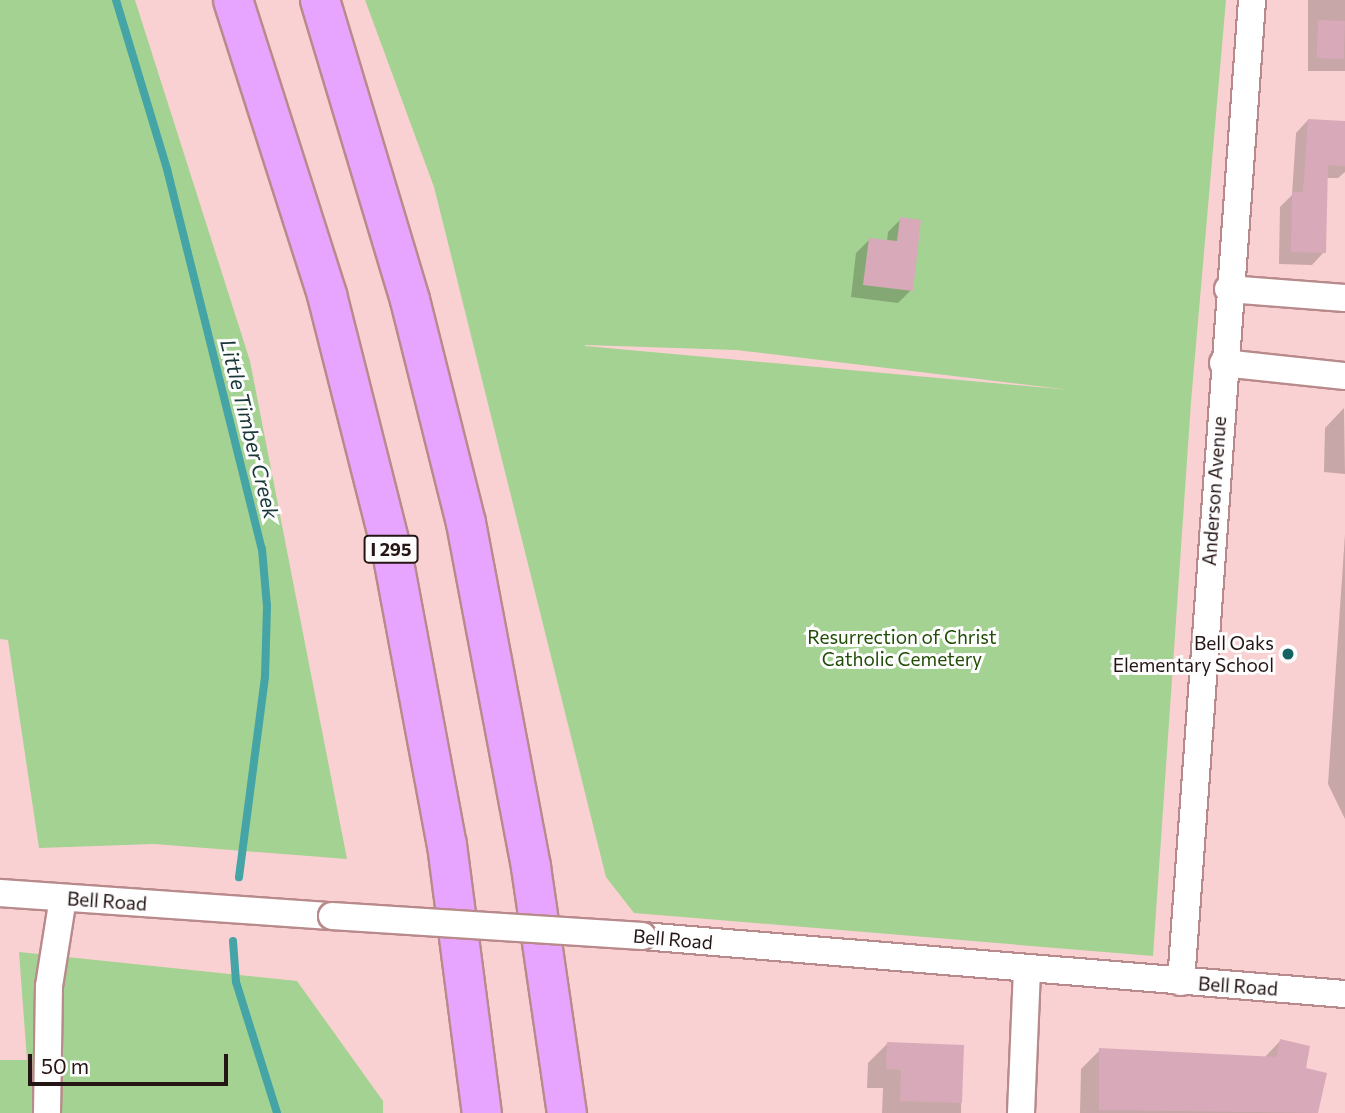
<!DOCTYPE html>
<html>
<head>
<meta charset="utf-8">
<style>
	body { margin:0 }
	#map { position:relative; width:1345px; height:1113px; overflow:hidden; background:#fad1d2; font-family:Commissioner,sans-serif }
	div>[style] { position:absolute }
	.green>* { inset:0; background:#a4d292 }
	.shadow>* { inset:0; background:#0003; transform-origin:0 0 }
	.stream>* { height:8px; margin:-4px; padding:0 4px; transform-origin:4px; border-radius:4px; background:#44a4a6 }
	.building>* { inset:0; background:#d8aab9; transform-origin:0 0 }
	.roads { filter:drop-shadow(2px 0 #b98a8b) drop-shadow(-2px 0 #b98a8b) drop-shadow(0 2px #b98a8b) drop-shadow(0 -2px #b98a8b) }
	.minor>* { height:26px; margin:-13px; padding:0 13px; transform-origin:13px; border-radius:13px; background:#fff }
	.highway>* { height:38px; margin:-19px; padding:0 19px; transform-origin:19px; border-radius:19px; background:#e8a5ff }
	.bridges { filter:drop-shadow(2px 0 #b98a8b) drop-shadow(-2px 0 #b98a8b) drop-shadow(0 2px #b98a8b) drop-shadow(0 -2px #b98a8b) }
	.minor-bridge>* { height:26px; margin:-13px; padding:0 13px; transform-origin:13px; border-radius:13px; background:#fff }
	.dots>* { width:19px; height:19px; translate:-50% -50%; box-sizing:border-box; border:4px solid #fdfdfd; border-radius:50% }
	span { translate:-50% -50%; white-space:nowrap; text-align:center; line-height:1.15; -webkit-text-stroke:6px #fdfdfd; paint-order:stroke }
	.shield-label span { padding:2px 5px; background:#fdfdfd; border:2px solid; border-radius:5px; -webkit-text-stroke-width:0 }
	.shield-label { font-size:18px; color:#261515; font-weight:700 }
	.street-label { font-size:19px; color:#261515 }
	.park-label { font-size:19px; color:#204c05 }
	.poi-label { font-size:19px; color:#261515 }
	.right { translate:-100% -50%; text-align:right }
	.water-label { font-size:21px; color:#193738; font-style:italic }
	.scale { position:absolute; left:28px; top:1054px; width:200px; height:32px; box-sizing:border-box; border:4px solid #261515; border-top:0; padding-left:9px; font-size:21px; line-height:24px; white-space:nowrap; color:#261515; -webkit-text-stroke:5px #fdfdfd; paint-order:stroke }
</style>
</head>
<body>
<div id="map">
	<div class="green">
		<i style="clip-path:polygon(0 0,135px 0,250px 361px,347px 859px,154px 844px,39px 848px,8px 640px,0 639px)"></i>
		<i style="clip-path:polygon(evenodd,365px 0,1226px 0,1191px 402px,1153px 956px,634px 913px,606px 877px,434px 187px,365px 0,585px 345px,736px 350px,1070px 390px,585px 346px,585px 345px)"></i>
		<i style="clip-path:polygon(19px 952px,297px 981px,383px 1101px,383px 1113px,0 1113px,0 1060px,27px 1060px)"></i>
	</div>
	<div class="shadow">
		<i style="left:1308px;top:0;width:37px;height:71px"></i>
		<i style="clip-path:polygon(1308px 120px,1345px 142px,1345px 172px,1338px 178px,1326px 178px,1324px 252px,1312px 265px,1279px 264px,1280px 207px,1292px 195px,1296px 133px)"></i>
		<i style="clip-path:polygon(901px 219px,911px 290px,898px 303px,851px 297px,856px 253px,869px 240px,887px 242px,888px 232px)"></i>
		<i style="clip-path:polygon(1344px 408px,1345px 474px,1324px 472px,1325px 428px)"></i>
		<i style="clip-path:polygon(1345px 534px,1345px 819px,1328px 784px)"></i>
		<i style="clip-path:polygon(1280px 1041px,1304px 1070px,1325px 1074px,1317px 1113px,1080px 1113px,1081px 1069px,1100px 1050px,1264px 1058px)"></i>
		<i style="clip-path:polygon(887px 1044px,962px 1046px,961px 1113px,882px 1113px,883px 1088px,867px 1088px,868px 1063px)"></i>
	</div>
	<div class="stream">
		<i style="left:116px;top:0;width:177px;rotate:73.2deg"></i>
		<i style="left:167px;top:169px;width:392px;rotate:76deg"></i>
		<i style="left:262px;top:549px;width:57px;rotate:85deg"></i>
		<i style="left:267px;top:606px;width:71px;rotate:91.6deg"></i>
		<i style="left:265px;top:677px;width:202px;rotate:97.4deg"></i>
		<i style="left:233px;top:941px;width:41px;rotate:85.8deg"></i>
		<i style="left:236px;top:982px;width:137px;rotate:72.6deg"></i>
	</div>
	<div class="building">
		<i style="left:1318px;top:20px;width:27px;height:38px;rotate:2deg"></i>
		<i style="clip-path:polygon(1308px 119px,1345px 121px,1345px 166px,1328px 165px,1326px 253px,1291px 252px,1292px 192px,1303px 192px)"></i>
		<i style="clip-path:polygon(900px 217px,921px 220px,913px 291px,863px 285px,869px 238px,897px 241px)"></i>
		<i style="clip-path:polygon(1280px 1039px,1310px 1046px,1306px 1068px,1327px 1073px,1318px 1113px,1099px 1110px,1099px 1048px,1276px 1057px)"></i>
		<i style="clip-path:polygon(887px 1042px,964px 1045px,962px 1103px,900px 1101px,901px 1070px,886px 1069px)"></i>
	</div>
	<div class="roads">
		<div class="minor">
			<i style="left:1228px;top:289px;width:117px;rotate:4.4deg"></i>
			<i style="left:1223px;top:363px;width:123px;rotate:6.1deg"></i>
			<i style="left:0;top:893px;width:333px;rotate:4deg"></i>
			<i style="left:642px;top:936px;width:705px;rotate:4.72deg"></i>
			<i style="left:1181px;top:982px;width:985px;rotate:-85.86deg"></i>
			<i style="left:47px;top:1113px;width:127px;rotate:-89.1deg"></i>
			<i style="left:49px;top:986px;width:89px;rotate:-81deg"></i>
			<i style="left:1021px;top:1113px;width:142px;rotate:-87.6deg"></i>
		</div>
		<div class="highway">
			<i style="left:233px;top:0;width:310px;rotate:72.3deg"></i>
			<i style="left:327px;top:295px;width:265px;rotate:75.8deg"></i>
			<i style="left:392px;top:552px;width:298px;rotate:79.4deg"></i>
			<i style="left:447px;top:845px;width:270px;rotate:82.6deg"></i>
			<i style="left:320px;top:0;width:313px;rotate:73.3deg"></i>
			<i style="left:410px;top:300px;width:230px;rotate:75.9deg"></i>
			<i style="left:466px;top:523px;width:350px;rotate:79.3deg"></i>
			<i style="left:531px;top:867px;width:249px;rotate:81.7deg"></i>
		</div>
	</div>
	<div class="bridges">
		<div class="minor-bridge">
			<i style="left:332px;top:916px;width:311px;rotate:3.7deg"></i>
		</div>
	</div>
	<div class="dots">
		<i style="left:1288px;top:654px;background:#136365"></i>
	</div>
	<div class="shield-label">
		<span style="left:391px;top:549px">I 295</span>
	</div>
	<div class="street-label">
		<span style="left:1214px;top:491px;rotate:-86deg">Anderson Avenue</span>
		<span style="left:107px;top:901px;rotate:4deg">Bell Road</span>
		<span style="left:673px;top:939px;rotate:5deg">Bell Road</span>
		<span style="left:1238px;top:986px;rotate:4deg">Bell Road</span>
	</div>
	<div class="park-label">
		<span style="left:902px;top:648px">Resurrection of Christ<br>Catholic Cemetery</span>
	</div>
	<div class="poi-label">
		<span class="right" style="left:1274px;top:654px">Bell Oaks<br>Elementary School</span>
	</div>
	<div class="water-label">
		<span style="left:250px;top:429px;rotate:76deg">Little Timber Creek</span>
	</div>
	<div class="scale">50 m</div>
</div>
</body>
</html>
